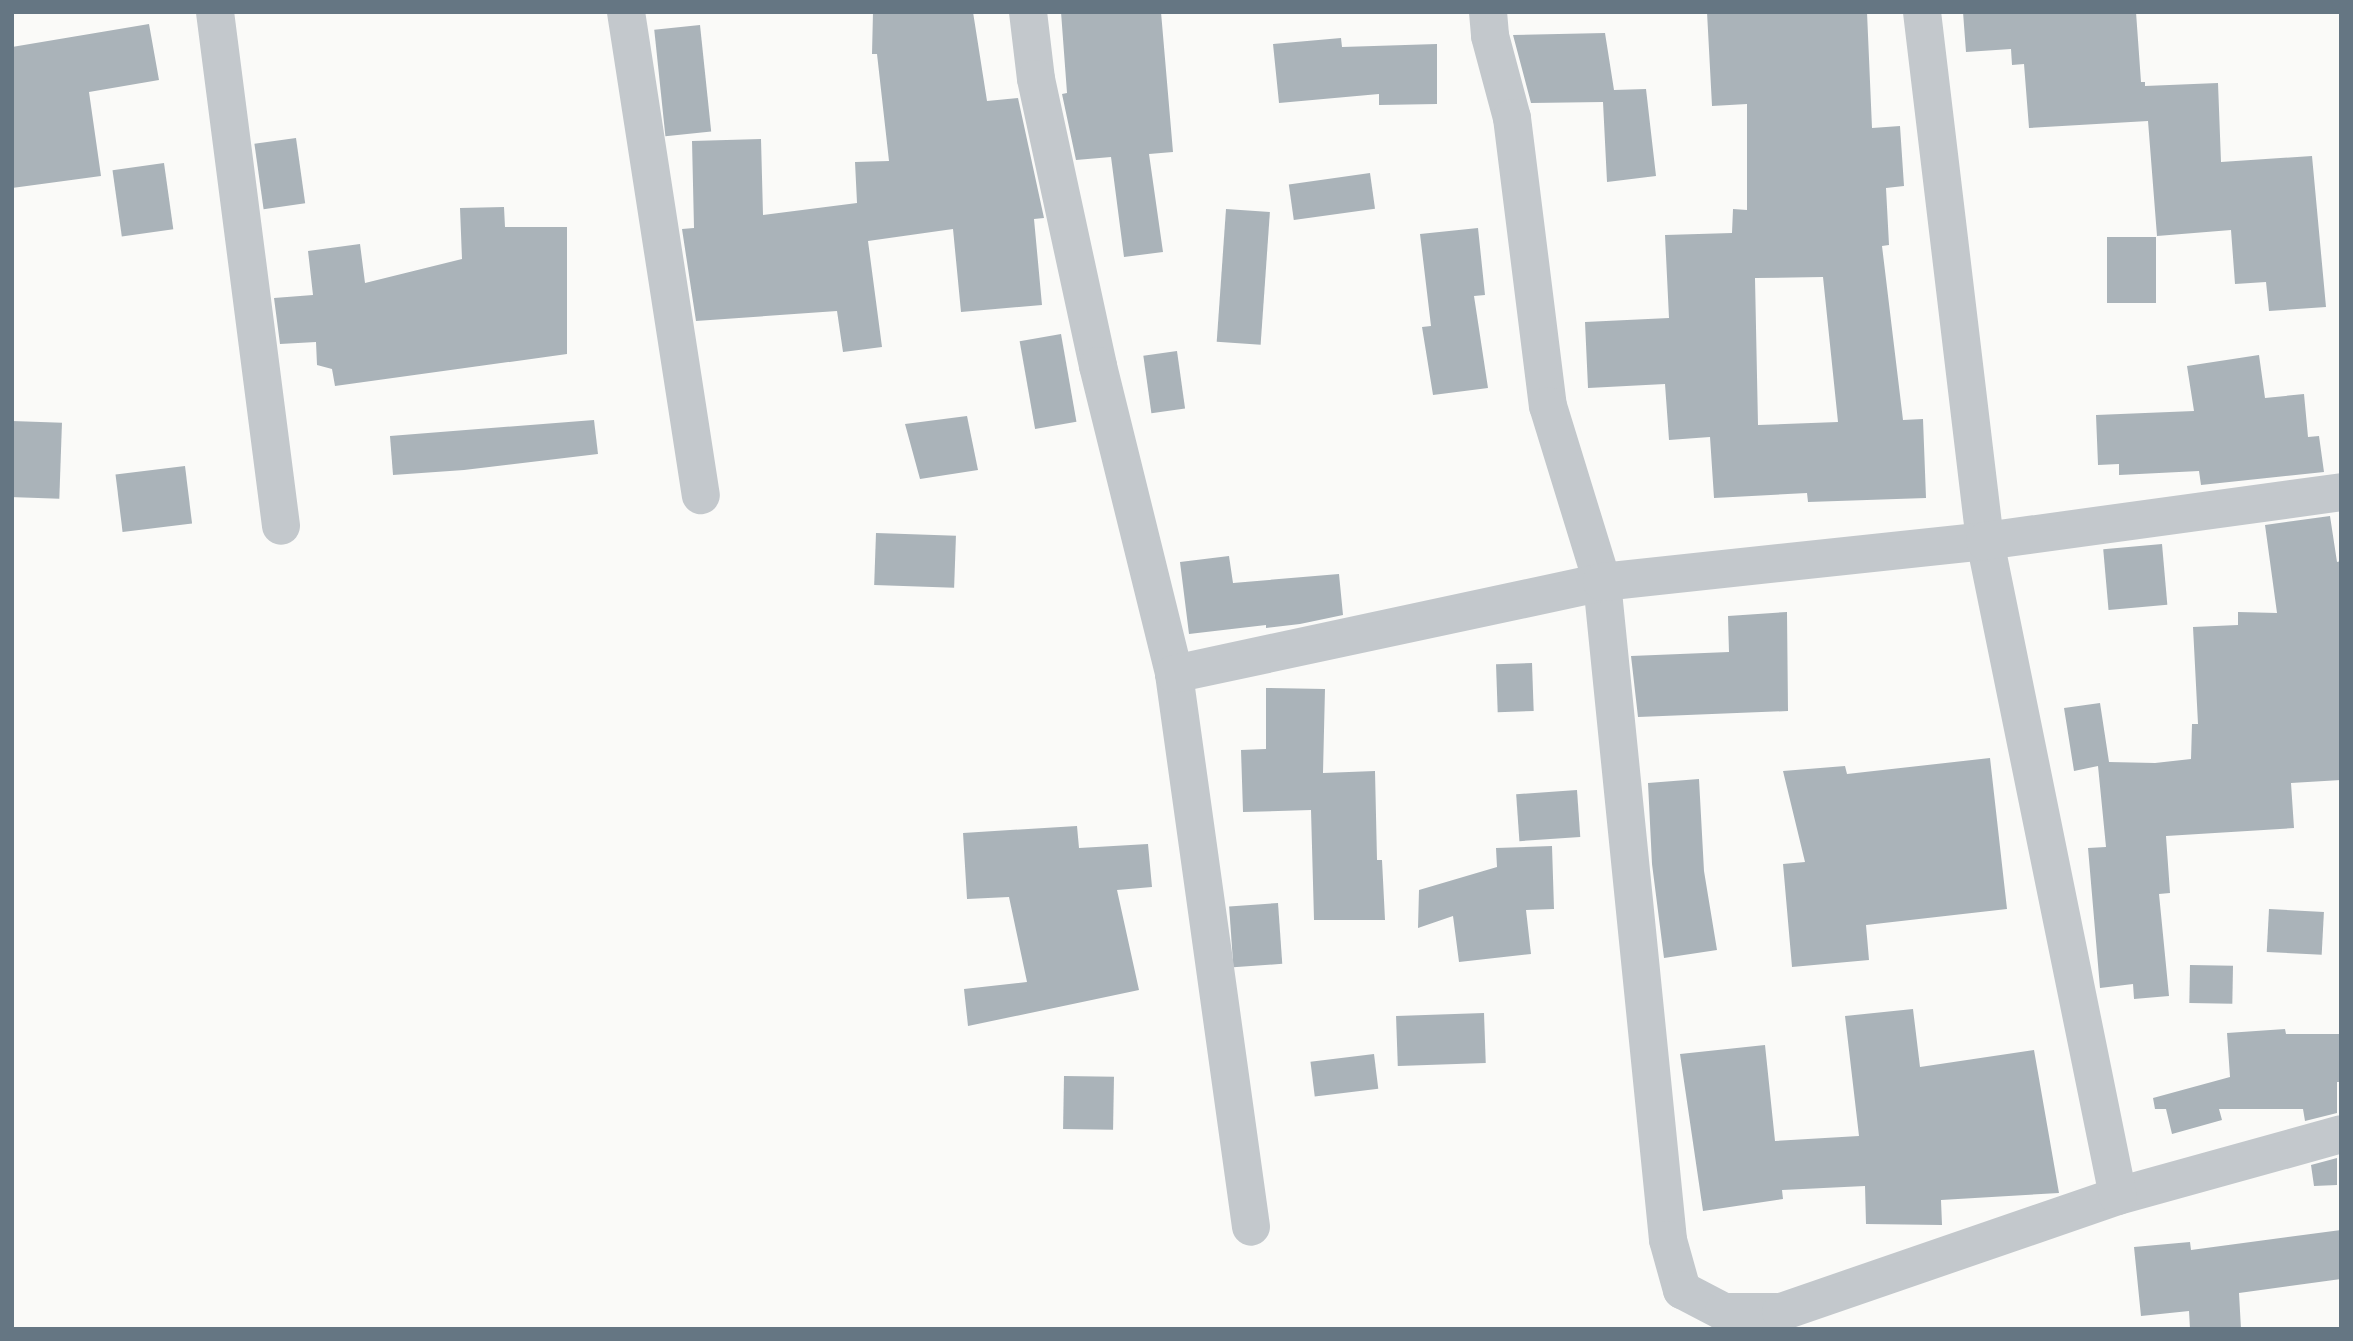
<!DOCTYPE html>
<html>
<head>
<meta charset="utf-8">
<style>
	body { margin:0 }
	#map { position:relative; width:2353px; height:1341px; overflow:hidden; background:#fafaf8; font-family:Lato,sans-serif }
	div>[style] { position:absolute }
	.building>* { inset:0; background:#aab3b9; transform-origin:0 0 }
	.minor>* { height:38px; margin:-19px; padding:0 19px; transform-origin:19px; border-radius:19px; background:#c3c8cc }
	span { translate:-50% -50%; white-space:nowrap; text-align:center; line-height:1.15; -webkit-text-stroke:7px #fff; paint-order:stroke }
	.frame { position:absolute; inset:0; border:14px solid #657683; pointer-events:none }
</style>
</head>
<body>
<div id="map">
	<div class="building">
		<i style="clip-path:polygon(873px 12px,973px 12px,987px 101px,1018px 98px,1044px 218px,1034px 219px,1042px 305px,961px 312px,953px 229px,868px 241px,882px 347px,843px 352px,837px 311px,696px 321px,682px 229px,694px 228px,692px 141px,761px 139px,763px 215px,857px 203px,855px 162px,889px 161px,877px 54px,872px 54px)"></i>
		<i style="clip-path:polygon(1061px 12px,1161px 12px,1173px 152px,1149px 154px,1163px 252px,1124px 257px,1111px 157px,1076px 160px,1062px 94px,1067px 93px)"></i>
		<i style="clip-path:polygon(evenodd,1707px 12px,1867px 12px,1872px 128px,1900px 126px,1904px 186px,1886px 188px,1889px 245px,1882px 246px,1903px 420px,1923px 419px,1926px 498px,1808px 502px,1807px 493px,1714px 498px,1710px 437px,1669px 440px,1665px 384px,1588px 388px,1585px 322px,1669px 318px,1665px 235px,1732px 233px,1733px 209px,1747px 210px,1747px 104px,1712px 106px,1707px 12px,1823px 277px,1838px 422px,1758px 425px,1755px 278px,1823px 277px)"></i>
		<i style="clip-path:polygon(1963px 12px,2136px 12px,2141px 82px,2145px 82px,2145px 86px,2218px 83px,2221px 162px,2312px 156px,2326px 307px,2269px 311px,2266px 282px,2235px 284px,2231px 230px,2157px 236px,2148px 121px,2029px 128px,2024px 64px,2012px 65px,2011px 49px,1966px 52px)"></i>
		<i style="clip-path:polygon(149px 24px,159px 80px,89px 92px,101px 176px,12px 188px,12px 47px)"></i>
		<i style="left:700px;top:25px;width:107px;height:46px;rotate:84deg"></i>
		<i style="clip-path:polygon(1605px 33px,1614px 90px,1646px 89px,1656px 176px,1607px 182px,1603px 102px,1531px 103px,1513px 35px)"></i>
		<i style="clip-path:polygon(1341px 38px,1342px 47px,1437px 44px,1437px 104px,1379px 105px,1379px 94px,1279px 103px,1273px 44px)"></i>
		<i style="left:296px;top:138px;width:66px;height:42px;rotate:82deg"></i>
		<i style="left:164px;top:163px;width:67px;height:52px;rotate:82deg"></i>
		<i style="left:1370px;top:173px;width:36px;height:82px;rotate:82deg"></i>
		<i style="clip-path:polygon(504px 207px,505px 227px,567px 227px,567px 354px,335px 386px,332px 369px,317px 365px,316px 342px,280px 344px,274px 298px,313px 295px,308px 251px,360px 244px,365px 283px,462px 259px,460px 208px)"></i>
		<i style="left:1226px;top:209px;width:44px;height:133px;rotate:4deg"></i>
		<i style="clip-path:polygon(1478px 228px,1485px 295px,1474px 296px,1488px 388px,1433px 395px,1422px 327px,1431px 326px,1420px 234px)"></i>
		<i style="left:2107px;top:237px;width:49px;height:66px"></i>
		<i style="left:1061px;top:334px;width:89px;height:42px;rotate:80deg"></i>
		<i style="left:1177px;top:351px;width:58px;height:34px;rotate:82deg"></i>
		<i style="clip-path:polygon(2259px 355px,2265px 398px,2304px 394px,2308px 437px,2319px 436px,2324px 472px,2201px 485px,2199px 471px,2119px 475px,2119px 464px,2098px 465px,2096px 415px,2194px 411px,2187px 366px)"></i>
		<i style="clip-path:polygon(967px 416px,978px 470px,920px 479px,905px 424px)"></i>
		<i style="clip-path:polygon(594px 420px,598px 454px,464px 470px,393px 475px,390px 436px)"></i>
		<i style="left:12px;top:421px;width:50px;height:76px;rotate:2deg"></i>
		<i style="left:185px;top:466px;width:58px;height:70px;rotate:83deg"></i>
		<i style="clip-path:polygon(2330px 516px,2337px 562px,2341px 561px,2341px 780px,2291px 783px,2294px 828px,2166px 836px,2170px 893px,2159px 894px,2169px 996px,2134px 999px,2133px 984px,2100px 988px,2088px 848px,2106px 847px,2098px 766px,2074px 771px,2064px 708px,2100px 703px,2109px 762px,2155px 763px,2191px 759px,2192px 724px,2198px 724px,2193px 627px,2238px 625px,2238px 612px,2277px 613px,2265px 525px)"></i>
		<i style="left:876px;top:533px;width:80px;height:52px;rotate:2deg"></i>
		<i style="left:2162px;top:544px;width:61px;height:59px;rotate:85deg"></i>
		<i style="clip-path:polygon(1229px 556px,1233px 583px,1339px 574px,1343px 615px,1300px 624px,1266px 628px,1266px 625px,1189px 634px,1180px 562px)"></i>
		<i style="clip-path:polygon(1787px 612px,1788px 711px,1638px 717px,1631px 656px,1729px 652px,1728px 616px)"></i>
		<i style="left:1532px;top:663px;width:48px;height:36px;rotate:88deg"></i>
		<i style="clip-path:polygon(1266px 688px,1325px 689px,1323px 773px,1375px 771px,1377px 860px,1382px 860px,1385px 920px,1314px 920px,1311px 810px,1243px 812px,1241px 750px,1266px 749px)"></i>
		<i style="clip-path:polygon(1990px 758px,2007px 909px,1866px 925px,1869px 960px,1792px 967px,1783px 864px,1805px 862px,1783px 771px,1845px 766px,1847px 774px)"></i>
		<i style="clip-path:polygon(1699px 779px,1704px 871px,1717px 950px,1664px 958px,1652px 864px,1648px 783px)"></i>
		<i style="left:1577px;top:790px;width:47px;height:61px;rotate:86deg"></i>
		<i style="clip-path:polygon(1077px 826px,1079px 848px,1148px 844px,1152px 887px,1117px 890px,1139px 990px,968px 1026px,964px 989px,1027px 982px,1009px 897px,967px 899px,963px 833px)"></i>
		<i style="clip-path:polygon(1552px 846px,1554px 909px,1526px 910px,1531px 954px,1459px 962px,1453px 916px,1418px 928px,1419px 890px,1497px 867px,1496px 848px)"></i>
		<i style="left:1278px;top:903px;width:61px;height:49px;rotate:86deg"></i>
		<i style="left:2269px;top:909px;width:55px;height:43px;rotate:3deg"></i>
		<i style="left:2190px;top:965px;width:43px;height:38px;rotate:1deg"></i>
		<i style="clip-path:polygon(1913px 1009px,1920px 1067px,2034px 1050px,2059px 1193px,1941px 1200px,1942px 1225px,1866px 1224px,1865px 1186px,1782px 1190px,1783px 1199px,1703px 1211px,1680px 1054px,1765px 1045px,1775px 1141px,1859px 1136px,1845px 1016px)"></i>
		<i style="left:1484px;top:1013px;width:50px;height:88px;rotate:88deg"></i>
		<i style="clip-path:polygon(2285px 1029px,2286px 1034px,2341px 1034px,2341px 1082px,2337px 1082px,2337px 1113px,2305px 1121px,2303px 1109px,2219px 1109px,2222px 1120px,2172px 1134px,2166px 1109px,2155px 1109px,2153px 1098px,2230px 1077px,2227px 1033px)"></i>
		<i style="left:1374px;top:1054px;width:35px;height:64px;rotate:83deg"></i>
		<i style="left:1064px;top:1076px;width:50px;height:53px;rotate:1deg"></i>
		<i style="clip-path:polygon(2337px 1158px,2337px 1185px,2314px 1186px,2311px 1165px)"></i>
		<i style="clip-path:polygon(2341px 1230px,2341px 1279px,2239px 1293px,2241px 1329px,2190px 1329px,2189px 1311px,2141px 1316px,2134px 1247px,2190px 1242px,2191px 1250px)"></i>
	</div>
	<div class="minor">
		<i style="left:215px;top:12px;width:518px;rotate:82.68deg"></i>
		<i style="left:626px;top:12px;width:489px;rotate:81.2deg"></i>
		<i style="left:1028px;top:12px;width:67px;rotate:83.2deg"></i>
		<i style="left:1036px;top:79px;width:294px;rotate:77.8deg"></i>
		<i style="left:1098px;top:366px;width:317px;rotate:76.1deg"></i>
		<i style="left:1174px;top:674px;width:558px;rotate:82.07deg"></i>
		<i style="left:1488px;top:12px;width:24px;rotate:85deg"></i>
		<i style="left:1490px;top:36px;width:85px;rotate:75deg"></i>
		<i style="left:1512px;top:118px;width:290px;rotate:82.9deg"></i>
		<i style="left:1548px;top:406px;width:184px;rotate:72.9deg"></i>
		<i style="left:1602px;top:582px;width:661px;rotate:84.27deg"></i>
		<i style="left:1668px;top:1240px;width:52px;rotate:74.4deg"></i>
		<i style="left:1682px;top:1290px;width:47px;rotate:27.6deg"></i>
		<i style="left:1724px;top:1312px;width:57px"></i>
		<i style="left:1781px;top:1312px;width:356px;rotate:-19deg"></i>
		<i style="left:2118px;top:1196px;width:231px;rotate:-15.5deg"></i>
		<i style="left:1922px;top:12px;width:533px;rotate:83.21deg"></i>
		<i style="left:1985px;top:541px;width:668px;rotate:78.52deg"></i>
		<i style="left:1174px;top:674px;width:438px;rotate:-12.1deg"></i>
		<i style="left:1602px;top:582px;width:385px;rotate:-6.1deg"></i>
		<i style="left:1985px;top:541px;width:359px;rotate:-7.8deg"></i>
	</div>
	<div class="frame"></div>
</div>
</body>
</html>
